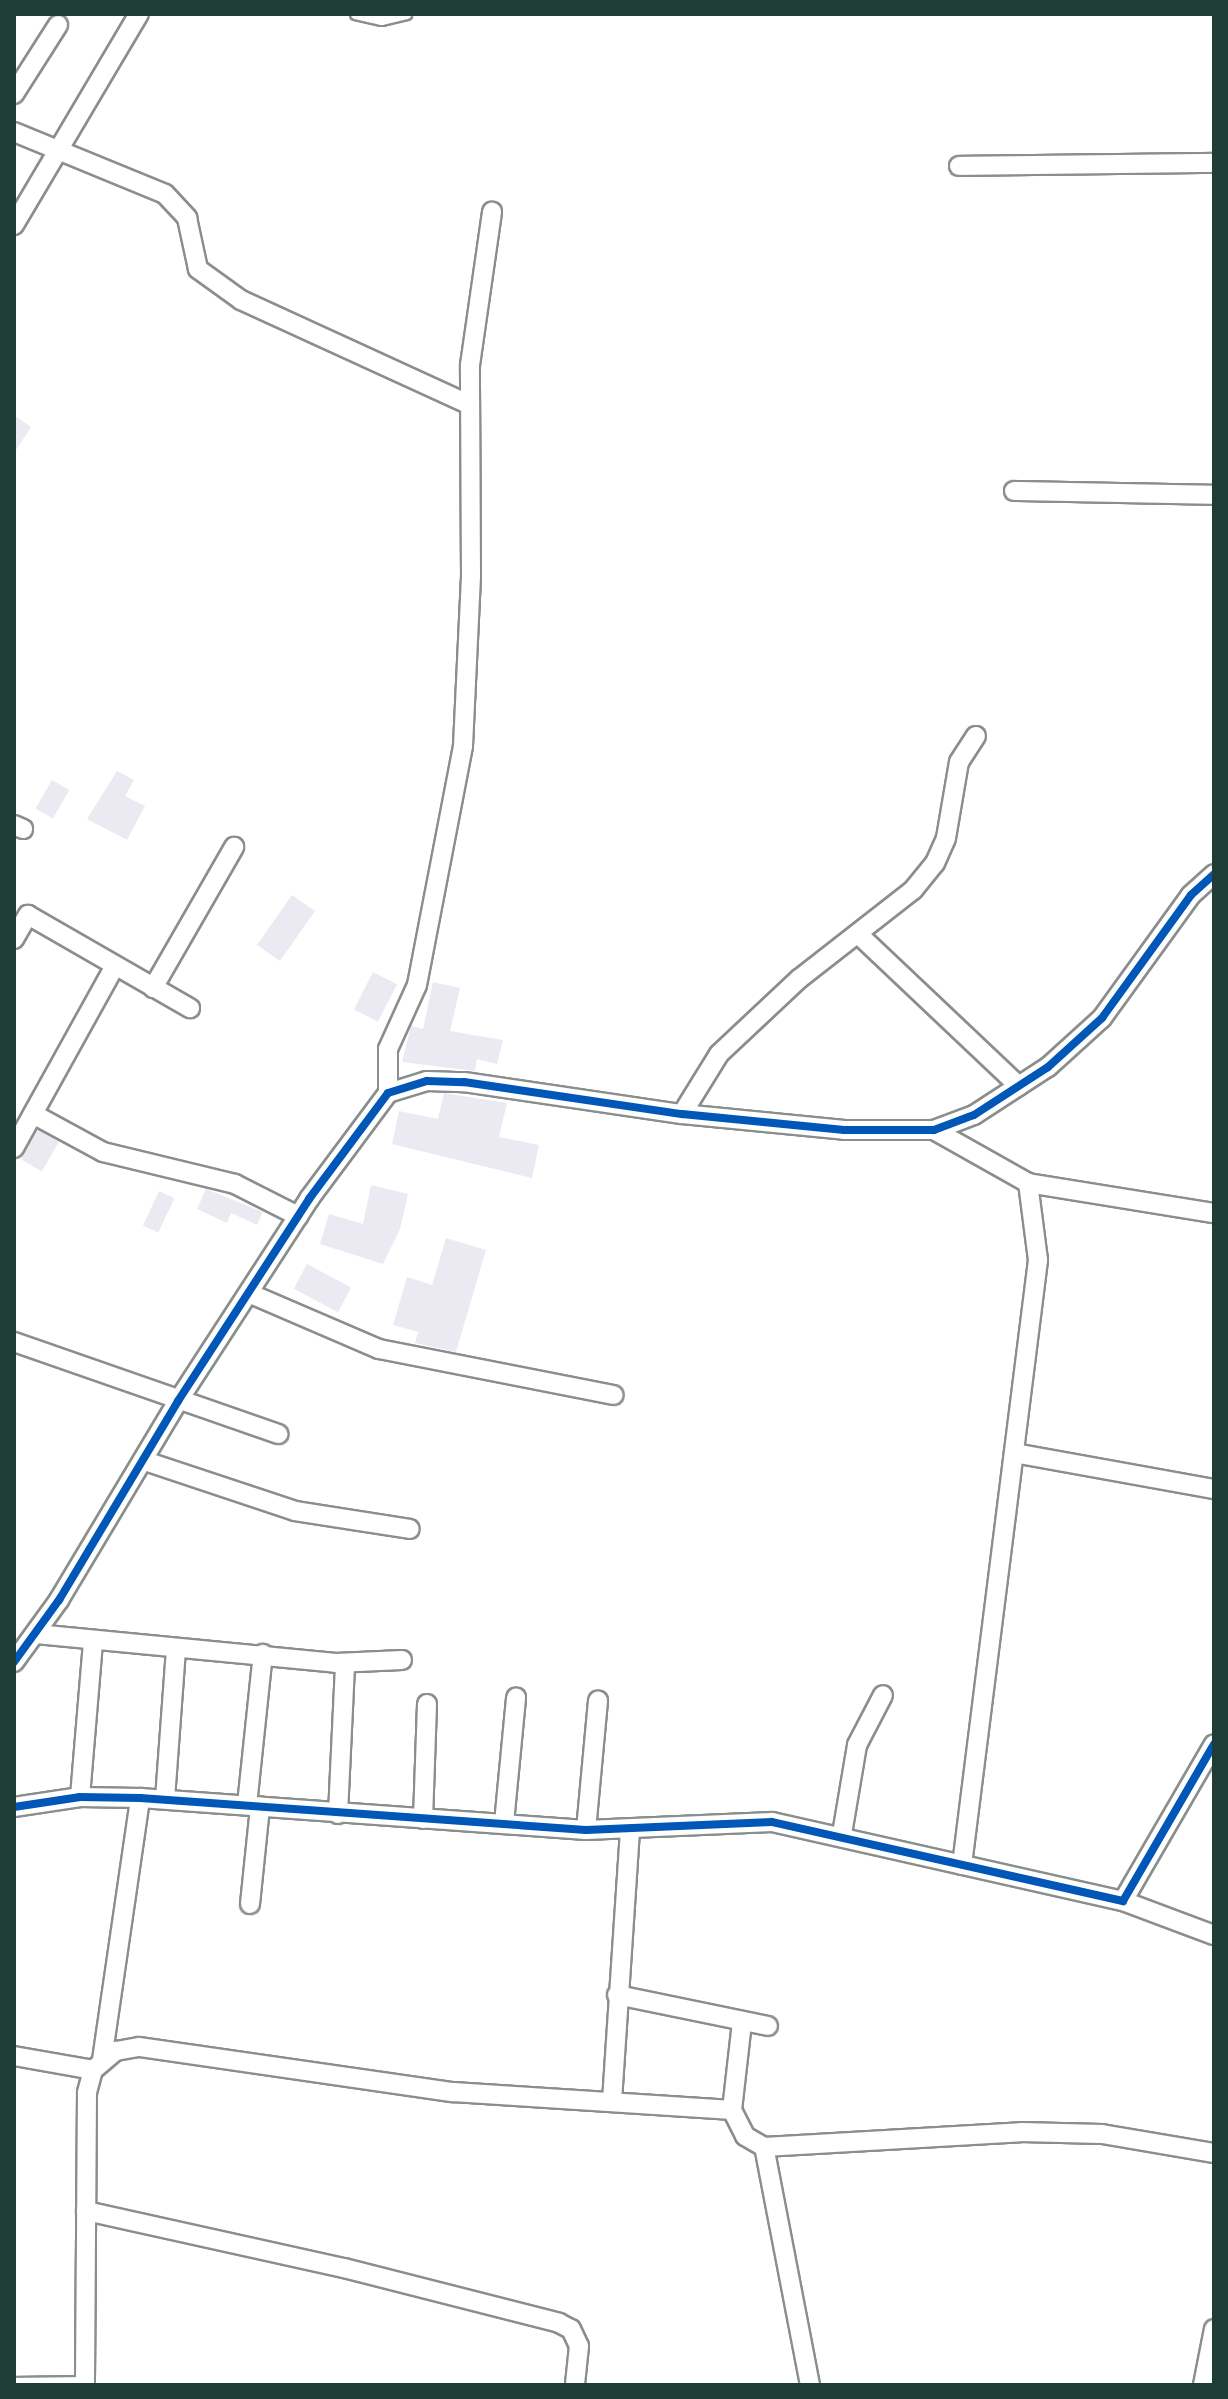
<!DOCTYPE html>
<html>
<head>
<meta charset="utf-8">
<style>
	body { margin:0 }
	#map { position:relative; width:1228px; height:2399px; overflow:hidden; background:#fff; font-family:"Comic Neue",sans-serif }
	div>[style] { position:absolute }
	.building>* { inset:0; background:#ebeaf3; transform-origin:0 0 }
	.roads { filter:drop-shadow(2px 0 #898f8d) drop-shadow(-2px 0 #898f8d) drop-shadow(0 2px #898f8d) drop-shadow(0 -2px #898f8d) }
	.lane>* { height:9px; margin:-4.5px; padding:0 4.5px; transform-origin:4.5px; border-radius:4.5px; background:#fff }
	.street>* { height:18px; margin:-9px; padding:0 9px; transform-origin:9px; border-radius:9px; background:#fff }
	.cycleway>* { height:8px; margin:-4px; padding:0 4px; transform-origin:4px; border-radius:4px; background:#0057b8 }
	span { translate:-50% -50%; white-space:nowrap; text-align:center; line-height:1.15; -webkit-text-stroke:6px #fff; paint-order:stroke }
	.frame { position:absolute; inset:0; border:16px solid #1f3d34; pointer-events:none }
</style>
</head>
<body>
<div id="map">
	<div class="building">
		<i style="clip-path:polygon(14px 415px,31px 427px,14px 453px)"></i>
		<i style="clip-path:polygon(117px 771px,134px 780px,125px 796px,145px 806px,127px 840px,87px 819px)"></i>
		<i style="left:52px;top:780px;width:20px;height:33px;rotate:30deg"></i>
		<i style="left:292px;top:895px;width:28px;height:61px;rotate:35deg"></i>
		<i style="left:373px;top:972px;width:27px;height:42px;rotate:27deg"></i>
		<i style="clip-path:polygon(433px 982px,460px 988px,450px 1031px,503px 1040px,497px 1064px,477px 1059px,475px 1071px,402px 1062px,411px 1026px,423px 1029px)"></i>
		<i style="clip-path:polygon(444px 1093px,507px 1103px,499px 1137px,539px 1145px,532px 1178px,392px 1144px,399px 1111px,438px 1119px)"></i>
		<i style="left:38px;top:1130px;width:24px;height:34px;rotate:30deg"></i>
		<i style="clip-path:polygon(371px 1185px,408px 1194px,400px 1229px,383px 1264px,320px 1244px,329px 1214px,363px 1224px)"></i>
		<i style="clip-path:polygon(206px 1189px,263px 1212px,257px 1225px,231px 1213px,227px 1223px,197px 1209px)"></i>
		<i style="left:159px;top:1191px;width:17px;height:38px;rotate:25deg"></i>
		<i style="clip-path:polygon(446px 1238px,486px 1250px,456px 1352px,415px 1343px,418px 1332px,393px 1325px,407px 1277px,432px 1285px)"></i>
		<i style="left:307px;top:1264px;width:50px;height:28px;rotate:28deg"></i>
	</div>
	<div class="roads">
		<div class="lane">
			<i style="left:355px;top:14px;width:27px;rotate:13deg"></i>
			<i style="left:381px;top:20px;width:26px;rotate:-13deg"></i>
			<i style="left:14px;top:2382px;width:71px;rotate:-0.8deg"></i>
		</div>
		<div class="street">
			<i style="left:14px;top:94px;width:82px;rotate:-57.5deg"></i>
			<i style="left:14px;top:132px;width:163px;rotate:22.3deg"></i>
			<i style="left:165px;top:194px;width:33px;rotate:47deg"></i>
			<i style="left:187px;top:218px;width:52px;rotate:77.8deg"></i>
			<i style="left:198px;top:269px;width:53px;rotate:35.8deg"></i>
			<i style="left:241px;top:300px;width:250px;rotate:24.6deg"></i>
			<i style="left:959px;top:166px;width:255px;rotate:-0.7deg"></i>
			<i style="left:14px;top:225px;width:245px;rotate:-59.4deg"></i>
			<i style="left:1014px;top:491px;width:200px;rotate:1.1deg"></i>
			<i style="left:14px;top:825px;width:10px;rotate:24deg"></i>
			<i style="left:858px;top:934px;width:221px;rotate:43.4deg"></i>
			<i style="left:14px;top:939px;width:28px;rotate:-60deg"></i>
			<i style="left:28px;top:915px;width:187px;rotate:29.9deg"></i>
			<i style="left:153px;top:988px;width:163px;rotate:-60.1deg"></i>
			<i style="left:388px;top:1093px;width:44px;rotate:-90deg"></i>
			<i style="left:388px;top:1049px;width:70px;rotate:-65.6deg"></i>
			<i style="left:417px;top:985px;width:243px;rotate:-79.1deg"></i>
			<i style="left:463px;top:746px;width:171px;rotate:-87.3deg"></i>
			<i style="left:471px;top:575px;width:210px;rotate:-90.3deg"></i>
			<i style="left:470px;top:365px;width:155px;rotate:-81.8deg"></i>
			<i style="left:33px;top:1114px;width:80px;rotate:28.5deg"></i>
			<i style="left:103px;top:1152px;width:136px;rotate:13.6deg"></i>
			<i style="left:235px;top:1184px;width:71px;rotate:26.9deg"></i>
			<i style="left:682px;top:1114px;width:70px;rotate:-58.3deg"></i>
			<i style="left:719px;top:1054px;width:110px;rotate:-43.2deg"></i>
			<i style="left:799px;top:979px;width:145px;rotate:-38deg"></i>
			<i style="left:913px;top:890px;width:35px;rotate:-51deg"></i>
			<i style="left:935px;top:863px;width:27px;rotate:-66deg"></i>
			<i style="left:946px;top:838px;width:77px;rotate:-80.3deg"></i>
			<i style="left:959px;top:762px;width:31px;rotate:-57deg"></i>
			<i style="left:934px;top:1130px;width:108px;rotate:29.4deg"></i>
			<i style="left:1028px;top:1183px;width:188px;rotate:9.2deg"></i>
			<i style="left:14px;top:1148px;width:208px;rotate:-61deg"></i>
			<i style="left:251px;top:1294px;width:139px;rotate:23.3deg"></i>
			<i style="left:379px;top:1349px;width:239px;rotate:11.1deg"></i>
			<i style="left:14px;top:1342px;width:280px;rotate:19.2deg"></i>
			<i style="left:1014px;top:1453px;width:203px;rotate:10.2deg"></i>
			<i style="left:145px;top:1461px;width:158px;rotate:18.4deg"></i>
			<i style="left:295px;top:1511px;width:116px;rotate:8.9deg"></i>
			<i style="left:36px;top:1634px;width:301px;rotate:5.5deg"></i>
			<i style="left:336px;top:1663px;width:66px;rotate:-2.6deg"></i>
			<i style="left:14px;top:1662px;width:77px;rotate:-54deg"></i>
			<i style="left:59px;top:1600px;width:232px;rotate:-59.1deg"></i>
			<i style="left:178px;top:1401px;width:241px;rotate:-57deg"></i>
			<i style="left:309px;top:1199px;width:132px;rotate:-53.3deg"></i>
			<i style="left:388px;top:1093px;width:41px;rotate:-17.1deg"></i>
			<i style="left:427px;top:1081px;width:37px;rotate:2deg"></i>
			<i style="left:464px;top:1082px;width:220px;rotate:8.4deg"></i>
			<i style="left:682px;top:1114px;width:163px;rotate:5.6deg"></i>
			<i style="left:844px;top:1130px;width:90px"></i>
			<i style="left:934px;top:1130px;width:43px;rotate:-20.6deg"></i>
			<i style="left:974px;top:1115px;width:88px;rotate:-33deg"></i>
			<i style="left:1048px;top:1067px;width:73px;rotate:-42.2deg"></i>
			<i style="left:1102px;top:1018px;width:152px;rotate:-54.1deg"></i>
			<i style="left:1191px;top:895px;width:31px;rotate:-42deg"></i>
			<i style="left:80px;top:1797px;width:156px;rotate:-85.2deg"></i>
			<i style="left:165px;top:1799px;width:150px;rotate:-85.8deg"></i>
			<i style="left:247px;top:1805px;width:152px;rotate:-84deg"></i>
			<i style="left:14px;top:1807px;width:67px;rotate:-8.6deg"></i>
			<i style="left:80px;top:1797px;width:60px;rotate:1deg"></i>
			<i style="left:140px;top:1798px;width:447px;rotate:4.1deg"></i>
			<i style="left:586px;top:1830px;width:186px;rotate:-2.5deg"></i>
			<i style="left:772px;top:1822px;width:360px;rotate:12.7deg"></i>
			<i style="left:1123px;top:1901px;width:181px;rotate:-59.9deg"></i>
			<i style="left:338px;top:1814px;width:151px;rotate:-87.3deg"></i>
			<i style="left:423px;top:1819px;width:115px;rotate:-88deg"></i>
			<i style="left:504px;top:1823px;width:126px;rotate:-84.5deg"></i>
			<i style="left:586px;top:1830px;width:130px;rotate:-84.7deg"></i>
			<i style="left:842px;top:1834px;width:90px;rotate:-80.4deg"></i>
			<i style="left:857px;top:1745px;width:56px;rotate:-62.5deg"></i>
			<i style="left:962px;top:1865px;width:610px;rotate:-82.84deg"></i>
			<i style="left:1038px;top:1260px;width:78px;rotate:-97.4deg"></i>
			<i style="left:1123px;top:1901px;width:97px;rotate:20.5deg"></i>
			<i style="left:250px;top:1904px;width:98px;rotate:-84.1deg"></i>
			<i style="left:617px;top:1995px;width:154px;rotate:11.6deg"></i>
			<i style="left:14px;top:2056px;width:80px;rotate:10deg"></i>
			<i style="left:93px;top:2070px;width:24px;rotate:105deg"></i>
			<i style="left:87px;top:2093px;width:292px;rotate:90.4deg"></i>
			<i style="left:102px;top:2060px;width:265px;rotate:-81.7deg"></i>
			<i style="left:93px;top:2070px;width:30px;rotate:-40deg"></i>
			<i style="left:116px;top:2051px;width:23px;rotate:-10deg"></i>
			<i style="left:139px;top:2047px;width:317px;rotate:8.2deg"></i>
			<i style="left:453px;top:2092px;width:280px;rotate:3.7deg"></i>
			<i style="left:732px;top:2110px;width:29px;rotate:63deg"></i>
			<i style="left:745px;top:2136px;width:22px;rotate:30deg"></i>
			<i style="left:612px;top:2101px;width:271px;rotate:-86.2deg"></i>
			<i style="left:732px;top:2110px;width:89px;rotate:-83.5deg"></i>
			<i style="left:86px;top:2211px;width:264px;rotate:12.5deg"></i>
			<i style="left:344px;top:2268px;width:222px;rotate:14.3deg"></i>
			<i style="left:559px;top:2323px;width:13px;rotate:27deg"></i>
			<i style="left:571px;top:2329px;width:19px;rotate:65deg"></i>
			<i style="left:579px;top:2346px;width:39px;rotate:96deg"></i>
			<i style="left:810px;top:2385px;width:242px;rotate:-100.9deg"></i>
			<i style="left:764px;top:2147px;width:257px;rotate:-3.3deg"></i>
			<i style="left:1021px;top:2132px;width:81px;rotate:1.4deg"></i>
			<i style="left:1102px;top:2134px;width:114px;rotate:9.6deg"></i>
			<i style="left:1203px;top:2385px;width:57px;rotate:-78.9deg"></i>
		</div>
	</div>
	<div class="cycleway">
		<i style="left:14px;top:1662px;width:77px;rotate:-54deg"></i>
		<i style="left:59px;top:1600px;width:232px;rotate:-59.1deg"></i>
		<i style="left:178px;top:1401px;width:241px;rotate:-57deg"></i>
		<i style="left:309px;top:1199px;width:132px;rotate:-53.3deg"></i>
		<i style="left:388px;top:1093px;width:41px;rotate:-17.1deg"></i>
		<i style="left:427px;top:1081px;width:37px;rotate:2deg"></i>
		<i style="left:464px;top:1082px;width:220px;rotate:8.4deg"></i>
		<i style="left:682px;top:1114px;width:163px;rotate:5.6deg"></i>
		<i style="left:844px;top:1130px;width:90px"></i>
		<i style="left:934px;top:1130px;width:43px;rotate:-20.6deg"></i>
		<i style="left:974px;top:1115px;width:88px;rotate:-33deg"></i>
		<i style="left:1048px;top:1067px;width:73px;rotate:-42.2deg"></i>
		<i style="left:1102px;top:1018px;width:152px;rotate:-54.1deg"></i>
		<i style="left:1191px;top:895px;width:31px;rotate:-42deg"></i>
		<i style="left:14px;top:1807px;width:67px;rotate:-8.6deg"></i>
		<i style="left:80px;top:1797px;width:60px;rotate:1deg"></i>
		<i style="left:140px;top:1798px;width:447px;rotate:4.1deg"></i>
		<i style="left:586px;top:1830px;width:186px;rotate:-2.5deg"></i>
		<i style="left:772px;top:1822px;width:360px;rotate:12.7deg"></i>
		<i style="left:1123px;top:1901px;width:181px;rotate:-59.9deg"></i>
	</div>
	<div class="frame"></div>
</div>
</body>
</html>
